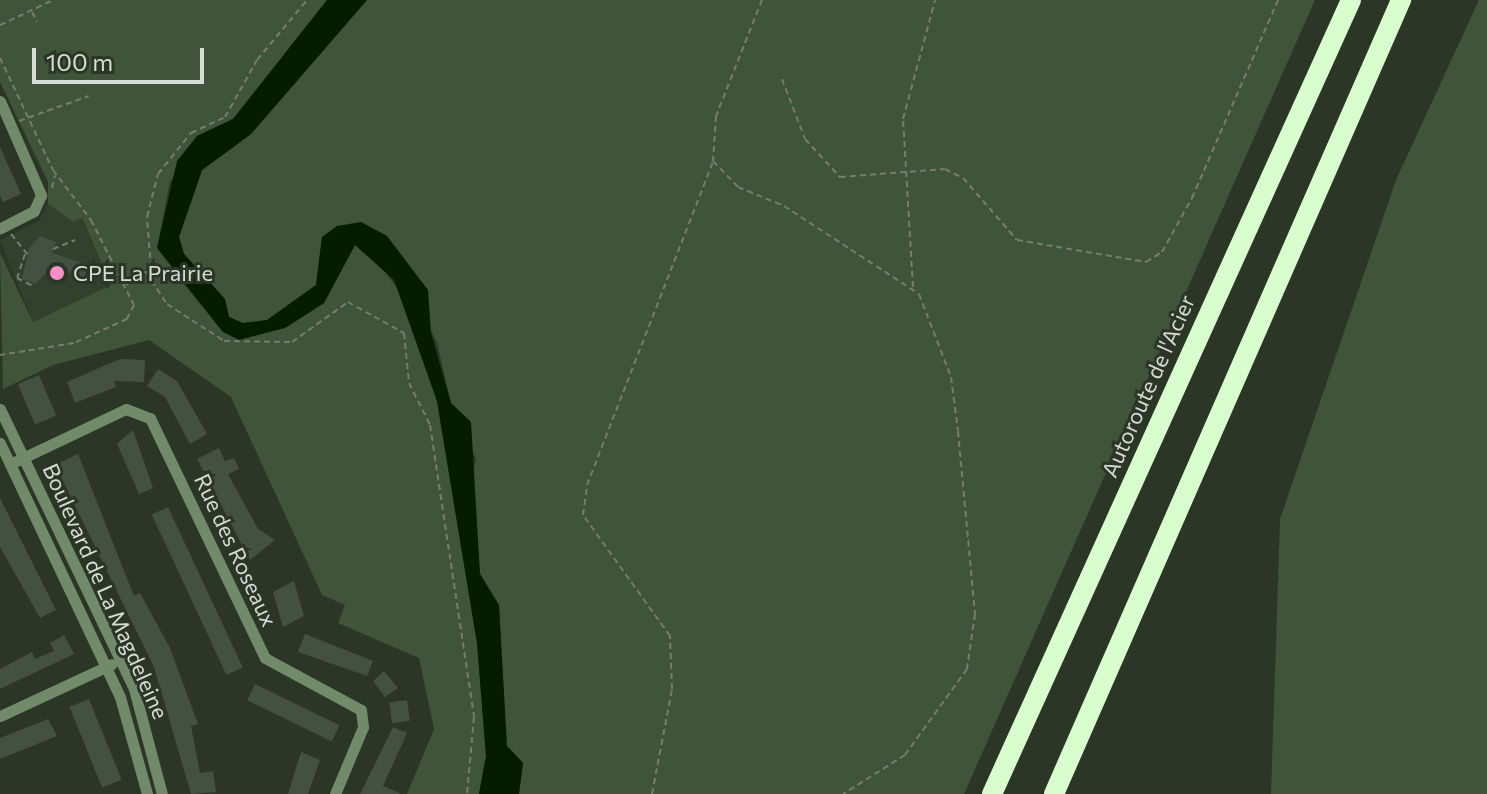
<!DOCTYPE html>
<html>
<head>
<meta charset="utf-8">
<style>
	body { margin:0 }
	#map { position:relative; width:1487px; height:794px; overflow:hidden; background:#2b3627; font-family:Commissioner,sans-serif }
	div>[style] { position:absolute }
	.built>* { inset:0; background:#32412d }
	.green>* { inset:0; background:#3f5438 }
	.water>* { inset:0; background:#051c00 }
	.building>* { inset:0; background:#445041; transform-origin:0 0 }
	.path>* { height:2px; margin-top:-1px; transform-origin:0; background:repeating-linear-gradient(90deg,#737d70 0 6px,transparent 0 10px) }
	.minor>* { height:11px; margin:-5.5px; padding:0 5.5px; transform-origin:5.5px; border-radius:5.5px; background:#718a69 }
	.motorway>* { height:20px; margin:-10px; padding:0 10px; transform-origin:10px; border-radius:10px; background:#d9fecd }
	.dots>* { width:22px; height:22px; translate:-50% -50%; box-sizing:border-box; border:4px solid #2b3627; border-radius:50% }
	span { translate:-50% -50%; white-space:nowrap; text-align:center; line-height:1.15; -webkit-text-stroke:6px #2b3627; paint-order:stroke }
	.poi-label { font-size:22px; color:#d5dcd3 }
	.left { translate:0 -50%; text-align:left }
	.street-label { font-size:22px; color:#d5dcd3 }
	.scale { position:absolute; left:32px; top:48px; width:172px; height:36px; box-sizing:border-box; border:4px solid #d5dcd3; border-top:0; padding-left:10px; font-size:24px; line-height:28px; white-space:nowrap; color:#d5dcd3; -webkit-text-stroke:6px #2b3627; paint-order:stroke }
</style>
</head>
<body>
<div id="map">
	<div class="built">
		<i style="clip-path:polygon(48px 204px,73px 222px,81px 218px,111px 285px,33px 322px,0 240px,39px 221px)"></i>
	</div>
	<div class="green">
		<i style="clip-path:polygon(0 0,327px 0,233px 119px,197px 136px,170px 182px,157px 248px,167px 252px,174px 272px,222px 331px,285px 328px,324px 303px,355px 245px,368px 249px,406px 300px,437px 401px,477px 643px,486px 756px,479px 794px,407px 794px,434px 729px,419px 658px,338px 623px,345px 605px,322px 595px,231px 397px,149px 340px,53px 365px,3px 389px,0 253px,33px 322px,111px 285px,82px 218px,73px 222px,48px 204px,48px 182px,0 82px)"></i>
		<i style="clip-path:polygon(367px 0,1315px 0,964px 794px,519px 794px,523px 763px,506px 746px,499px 606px,480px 574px,469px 485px,476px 459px,451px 403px,437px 343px,387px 236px,361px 222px,322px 237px,316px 285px,267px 320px,243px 323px,229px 317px,225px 299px,184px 254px,179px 237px,202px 170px,251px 134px)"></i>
		<i style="clip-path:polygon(1479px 0,1487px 0,1487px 794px,1271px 794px,1280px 519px,1396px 180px)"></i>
	</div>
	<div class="water">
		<i style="clip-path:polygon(327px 0,367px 0,251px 134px,202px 170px,179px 237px,184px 254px,225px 299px,229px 317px,243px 323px,267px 320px,316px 285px,322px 237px,337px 226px,361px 222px,387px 236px,428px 290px,431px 333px,451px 403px,471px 422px,480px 574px,499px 605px,507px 746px,523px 763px,519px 794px,479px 794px,486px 756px,477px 643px,437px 401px,394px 280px,355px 245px,324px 303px,285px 328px,239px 340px,223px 332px,157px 248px,177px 161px,197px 136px,233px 119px)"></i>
	</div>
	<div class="building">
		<i style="clip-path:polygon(0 147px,21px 194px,3px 202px,0 196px)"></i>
		<i style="clip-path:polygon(40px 236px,56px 242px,52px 253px,88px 265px,84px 278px,52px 267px,35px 284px,22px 279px,29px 248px)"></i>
		<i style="clip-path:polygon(120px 359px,145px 360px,144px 382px,114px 381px,116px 387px,75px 403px,67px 382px)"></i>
		<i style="clip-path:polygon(158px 369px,177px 381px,207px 434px,190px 444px,165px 397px,147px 386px)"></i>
		<i style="left:39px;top:375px;width:44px;height:23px;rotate:67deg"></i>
		<i style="clip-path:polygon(133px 430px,153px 488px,139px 494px,117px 444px)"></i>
		<i style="clip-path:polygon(219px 448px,225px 461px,234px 458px,239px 469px,228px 474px,258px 529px,275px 540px,250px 560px,197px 459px)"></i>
		<i style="clip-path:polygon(78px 454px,134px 596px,140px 593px,170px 648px,198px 724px,191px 726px,200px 773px,213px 771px,216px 792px,191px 794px,154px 667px,55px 465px)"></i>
		<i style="clip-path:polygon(0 498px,56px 610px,40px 618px,0 547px)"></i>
		<i style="left:168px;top:507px;width:177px;height:18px;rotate:65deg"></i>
		<i style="clip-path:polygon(294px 581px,304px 616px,283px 627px,273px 592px)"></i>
		<i style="clip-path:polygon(305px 634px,373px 661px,367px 676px,298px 652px)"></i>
		<i style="clip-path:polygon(64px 635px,74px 654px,0 689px,0 669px,32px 652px,35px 659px,54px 651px,50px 643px)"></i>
		<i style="clip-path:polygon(384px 671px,398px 688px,385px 697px,373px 681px)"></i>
		<i style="left:255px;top:684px;width:94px;height:18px;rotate:26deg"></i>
		<i style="left:89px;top:699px;width:87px;height:21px;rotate:68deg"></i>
		<i style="left:407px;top:700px;width:21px;height:18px;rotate:82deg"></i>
		<i style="clip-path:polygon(48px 719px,57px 736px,0 759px,0 738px)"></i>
		<i style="clip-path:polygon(393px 727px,407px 733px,383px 786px,401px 794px,360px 794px)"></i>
		<i style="clip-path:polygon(301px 752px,320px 760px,308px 794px,288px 794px)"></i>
	</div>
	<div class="path">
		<i style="left:762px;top:0;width:125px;rotate:111.6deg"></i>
		<i style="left:716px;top:116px;width:45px;rotate:93.8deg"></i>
		<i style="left:713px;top:161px;width:36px;rotate:46deg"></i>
		<i style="left:738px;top:187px;width:50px;rotate:22.4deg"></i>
		<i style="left:784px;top:206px;width:161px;rotate:33.1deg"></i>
		<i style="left:919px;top:294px;width:89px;rotate:68.9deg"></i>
		<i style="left:951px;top:377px;width:54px;rotate:82.6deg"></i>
		<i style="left:958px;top:431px;width:184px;rotate:84.7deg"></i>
		<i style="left:975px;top:614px;width:56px;rotate:98.3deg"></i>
		<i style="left:967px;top:669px;width:106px;rotate:125.8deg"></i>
		<i style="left:905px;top:755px;width:73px;rotate:147.8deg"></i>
		<i style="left:32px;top:12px;width:11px;rotate:63deg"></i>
		<i style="left:0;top:25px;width:59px;rotate:-25.3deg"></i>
		<i style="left:0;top:58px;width:124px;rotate:64.7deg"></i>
		<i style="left:53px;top:170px;width:63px;rotate:52.8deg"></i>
		<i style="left:91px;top:220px;width:95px;rotate:63.2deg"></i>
		<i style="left:134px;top:305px;width:16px;rotate:117deg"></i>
		<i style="left:127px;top:319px;width:58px;rotate:155.6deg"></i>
		<i style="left:74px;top:343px;width:75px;rotate:170.8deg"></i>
		<i style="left:782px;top:79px;width:64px;rotate:69deg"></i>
		<i style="left:805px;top:139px;width:52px;rotate:47.4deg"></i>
		<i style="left:840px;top:177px;width:105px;rotate:-4.4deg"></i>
		<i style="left:945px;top:169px;width:20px;rotate:27deg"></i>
		<i style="left:963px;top:178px;width:82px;rotate:48.9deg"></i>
		<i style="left:1017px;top:240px;width:131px;rotate:9.7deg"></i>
		<i style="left:1146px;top:262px;width:19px;rotate:-32deg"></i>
		<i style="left:1162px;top:252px;width:62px;rotate:-60.9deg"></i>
		<i style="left:1192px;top:198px;width:216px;rotate:-66.5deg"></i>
		<i style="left:19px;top:121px;width:74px;rotate:-19.7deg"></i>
		<i style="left:52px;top:188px;width:13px;rotate:-77deg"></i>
		<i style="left:11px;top:234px;width:26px;rotate:51deg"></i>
		<i style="left:53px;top:249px;width:24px;rotate:-22deg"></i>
		<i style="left:25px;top:254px;width:25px;rotate:108deg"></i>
		<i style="left:17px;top:278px;width:18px;rotate:27deg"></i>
		<i style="left:146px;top:272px;width:38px;rotate:57deg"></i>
		<i style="left:167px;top:304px;width:68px;rotate:33deg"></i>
		<i style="left:224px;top:341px;width:68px;rotate:0.8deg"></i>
		<i style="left:292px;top:342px;width:69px;rotate:-35.5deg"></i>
		<i style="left:348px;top:302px;width:64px;rotate:29deg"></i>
		<i style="left:404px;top:333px;width:50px;rotate:84.3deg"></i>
		<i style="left:409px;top:383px;width:47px;rotate:63.4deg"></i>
		<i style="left:430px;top:425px;width:295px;rotate:81.4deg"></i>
		<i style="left:474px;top:717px;width:77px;rotate:95.2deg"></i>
		<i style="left:126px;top:285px;width:30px;rotate:-34deg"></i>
		<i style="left:151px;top:268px;width:51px;rotate:-94.5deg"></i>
		<i style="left:147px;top:217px;width:44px;rotate:-75.7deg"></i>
		<i style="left:158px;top:174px;width:53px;rotate:-51.2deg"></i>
		<i style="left:191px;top:133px;width:38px;rotate:-25deg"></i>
		<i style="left:225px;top:117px;width:65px;rotate:-60.7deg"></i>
		<i style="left:257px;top:60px;width:78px;rotate:-50.2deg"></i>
		<i style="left:913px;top:287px;width:168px;rotate:-93.4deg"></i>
		<i style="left:903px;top:119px;width:123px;rotate:-74.9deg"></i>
		<i style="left:652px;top:794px;width:107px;rotate:-79.2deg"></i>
		<i style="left:672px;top:689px;width:53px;rotate:-92.2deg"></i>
		<i style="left:670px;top:636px;width:149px;rotate:-125.7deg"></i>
		<i style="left:583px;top:515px;width:30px;rotate:-82deg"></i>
		<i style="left:587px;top:485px;width:347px;rotate:-68.7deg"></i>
	</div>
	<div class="minor">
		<i style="left:0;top:101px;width:103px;rotate:66.4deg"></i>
		<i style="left:41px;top:195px;width:17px;rotate:114deg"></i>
		<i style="left:34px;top:211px;width:38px;rotate:153deg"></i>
		<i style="left:0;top:409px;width:310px;rotate:64.4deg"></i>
		<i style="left:134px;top:689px;width:109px;rotate:75.1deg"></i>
		<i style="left:0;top:443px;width:281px;rotate:64.7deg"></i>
		<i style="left:120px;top:697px;width:101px;rotate:74.4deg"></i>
		<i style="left:10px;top:464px;width:128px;rotate:-25.4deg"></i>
		<i style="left:126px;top:409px;width:26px;rotate:21deg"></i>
		<i style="left:150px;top:418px;width:266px;rotate:64.4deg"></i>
		<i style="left:265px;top:658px;width:109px;rotate:28.4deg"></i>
		<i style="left:361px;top:710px;width:17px;rotate:83deg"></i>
		<i style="left:363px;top:727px;width:73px;rotate:112.7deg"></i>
		<i style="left:0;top:716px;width:123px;rotate:-24.9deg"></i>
	</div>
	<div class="motorway">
		<i style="left:992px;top:794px;width:871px;rotate:-65.67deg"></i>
		<i style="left:1054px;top:794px;width:867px;rotate:-66.39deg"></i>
	</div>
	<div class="dots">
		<i style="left:57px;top:273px;background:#fa8fc8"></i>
	</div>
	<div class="poi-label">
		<span class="left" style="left:73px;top:273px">CPE La Prairie</span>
	</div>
	<div class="street-label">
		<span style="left:1148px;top:386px;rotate:-66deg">Autoroute de l'Acier</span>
		<span style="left:236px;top:550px;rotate:65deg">Rue des Roseaux</span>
		<span style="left:106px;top:591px;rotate:66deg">Boulevard de La Magdeleine</span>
	</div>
	<div class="scale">100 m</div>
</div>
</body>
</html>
